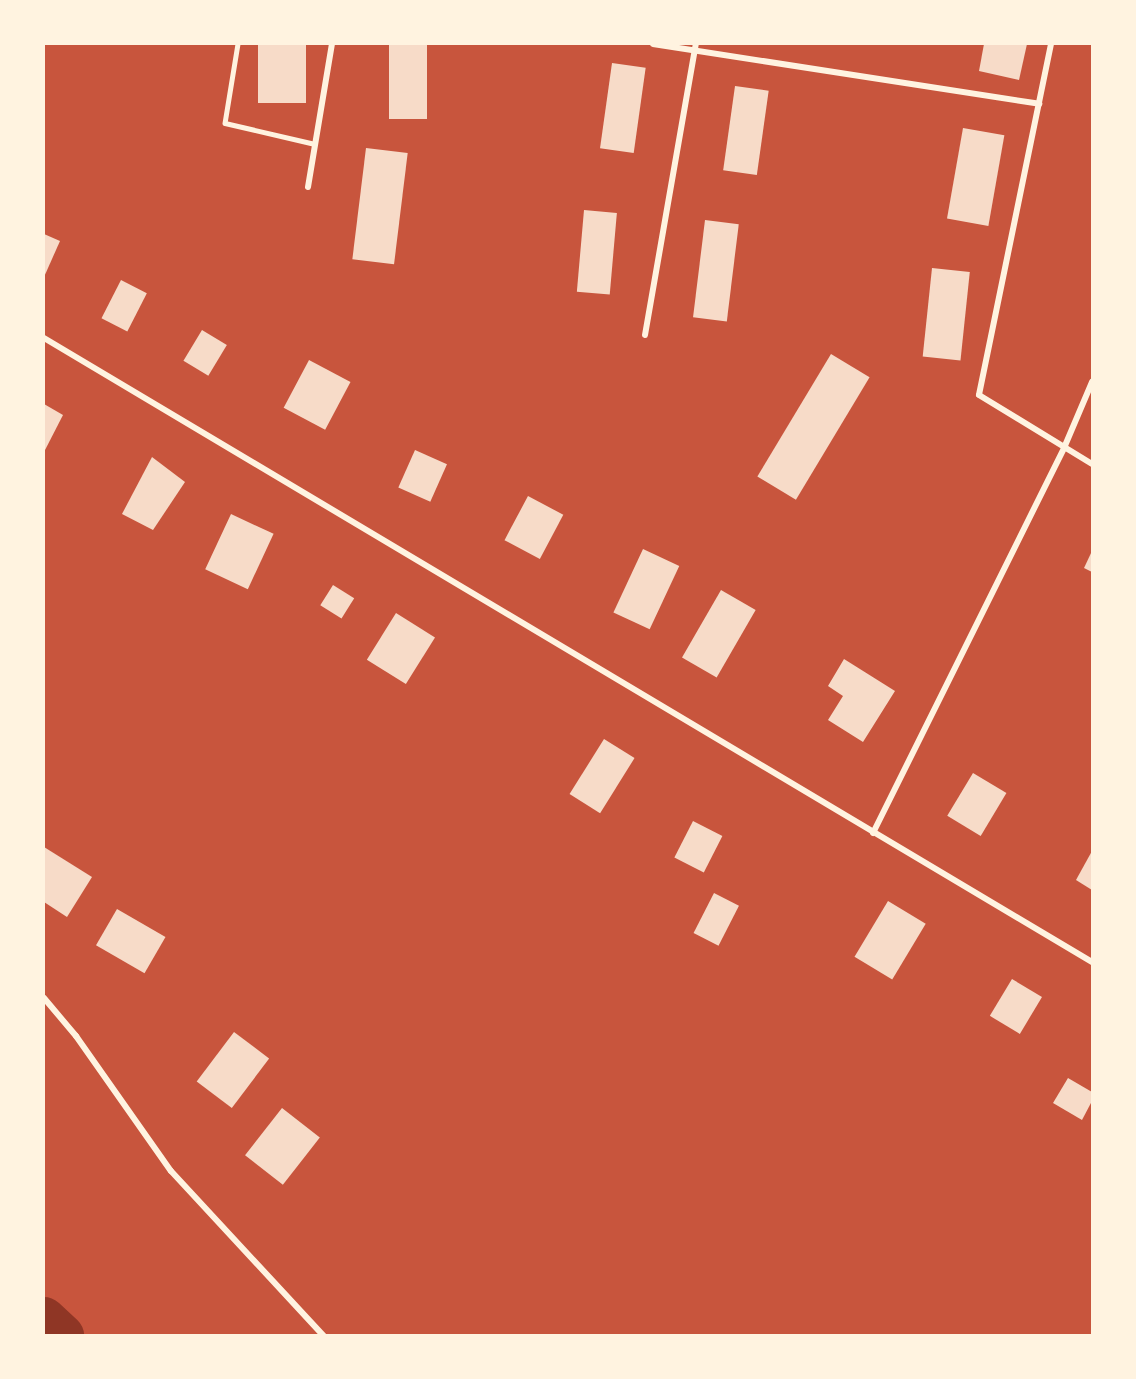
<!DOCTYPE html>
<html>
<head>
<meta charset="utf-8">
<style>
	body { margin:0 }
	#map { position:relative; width:1136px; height:1379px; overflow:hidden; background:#c8553d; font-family:"Nunito Sans",sans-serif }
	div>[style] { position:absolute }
	.river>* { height:44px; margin:-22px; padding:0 22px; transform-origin:22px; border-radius:22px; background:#8f3625 }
	.building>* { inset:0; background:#f7dbc8; transform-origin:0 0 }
	.service>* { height:4.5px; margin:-2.25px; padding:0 2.25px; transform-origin:2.25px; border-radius:2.25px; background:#fff3e0 }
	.minor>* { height:6px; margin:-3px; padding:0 3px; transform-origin:3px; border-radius:3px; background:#fff3e0 }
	span { translate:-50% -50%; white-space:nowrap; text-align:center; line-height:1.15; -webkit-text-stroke:6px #fff3e0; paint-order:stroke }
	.frame { position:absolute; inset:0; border:45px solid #fff3e0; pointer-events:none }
</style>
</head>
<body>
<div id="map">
	<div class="river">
		<i style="left:44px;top:1319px;width:25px;rotate:43deg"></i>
	</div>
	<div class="building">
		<i style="left:258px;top:44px;width:48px;height:59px"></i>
		<i style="left:389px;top:44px;width:38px;height:75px"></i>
		<i style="clip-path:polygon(984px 44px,1027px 44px,1019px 80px,979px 71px)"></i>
		<i style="left:612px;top:63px;width:34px;height:86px;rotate:8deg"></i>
		<i style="left:735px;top:86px;width:34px;height:85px;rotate:8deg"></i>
		<i style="left:963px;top:128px;width:42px;height:92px;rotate:10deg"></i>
		<i style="left:366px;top:148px;width:42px;height:112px;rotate:7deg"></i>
		<i style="left:584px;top:210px;width:33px;height:82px;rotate:5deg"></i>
		<i style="left:705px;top:220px;width:34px;height:98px;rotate:7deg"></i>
		<i style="clip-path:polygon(44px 234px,60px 241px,44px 277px)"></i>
		<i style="left:932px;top:268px;width:38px;height:89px;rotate:6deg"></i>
		<i style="left:121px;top:280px;width:29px;height:43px;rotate:27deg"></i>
		<i style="left:202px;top:330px;width:29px;height:36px;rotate:31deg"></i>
		<i style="left:831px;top:354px;width:45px;height:143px;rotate:31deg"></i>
		<i style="left:309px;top:360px;width:47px;height:54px;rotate:28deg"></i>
		<i style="clip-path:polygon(44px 404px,63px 415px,44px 452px)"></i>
		<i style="left:415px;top:450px;width:35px;height:41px;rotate:24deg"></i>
		<i style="clip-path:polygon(152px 457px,185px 482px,153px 530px,122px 514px)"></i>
		<i style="left:528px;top:496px;width:40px;height:50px;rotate:28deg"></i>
		<i style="left:231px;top:514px;width:47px;height:61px;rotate:25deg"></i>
		<i style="left:643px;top:549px;width:40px;height:70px;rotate:25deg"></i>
		<i style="clip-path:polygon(1092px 551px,1092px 572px,1084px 568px)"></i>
		<i style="left:333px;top:585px;width:25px;height:24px;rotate:32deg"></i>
		<i style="left:721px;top:590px;width:40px;height:78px;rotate:30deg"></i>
		<i style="left:396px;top:613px;width:46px;height:55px;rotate:32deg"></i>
		<i style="clip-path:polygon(844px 659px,895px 691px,863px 742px,828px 720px,843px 696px,828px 686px)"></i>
		<i style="left:604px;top:739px;width:36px;height:65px;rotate:32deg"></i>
		<i style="left:973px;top:773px;width:39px;height:50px;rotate:31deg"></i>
		<i style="left:693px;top:821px;width:33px;height:41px;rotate:27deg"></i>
		<i style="clip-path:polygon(44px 847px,92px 877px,67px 917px,44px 902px)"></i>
		<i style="clip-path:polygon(1092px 851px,1092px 890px,1076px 880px)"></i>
		<i style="left:714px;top:893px;width:28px;height:45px;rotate:27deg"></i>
		<i style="left:888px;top:901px;width:44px;height:65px;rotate:31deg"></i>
		<i style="left:117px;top:909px;width:56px;height:42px;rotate:30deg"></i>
		<i style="left:1012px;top:979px;width:35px;height:43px;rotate:31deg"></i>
		<i style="left:234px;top:1032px;width:44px;height:62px;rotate:37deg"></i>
		<i style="clip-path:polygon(1068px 1078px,1092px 1092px,1092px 1101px,1082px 1120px,1053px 1103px)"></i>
		<i style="left:282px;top:1108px;width:48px;height:60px;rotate:38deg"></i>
	</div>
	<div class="service">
		<i style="left:238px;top:44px;width:80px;rotate:99.3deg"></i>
		<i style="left:225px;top:123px;width:92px;rotate:13.1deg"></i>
	</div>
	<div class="minor">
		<i style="left:653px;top:44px;width:391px;rotate:8.8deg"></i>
		<i style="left:1051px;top:44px;width:358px;rotate:101.6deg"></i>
		<i style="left:979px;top:395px;width:132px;rotate:31.4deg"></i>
		<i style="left:308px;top:187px;width:145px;rotate:-80.5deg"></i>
		<i style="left:645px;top:335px;width:295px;rotate:-80.1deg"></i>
		<i style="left:44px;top:338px;width:1220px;rotate:30.77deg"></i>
		<i style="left:873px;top:833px;width:430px;rotate:-63.6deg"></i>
		<i style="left:1064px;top:448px;width:72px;rotate:-67deg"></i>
		<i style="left:44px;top:998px;width:50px;rotate:49.9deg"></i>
		<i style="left:76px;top:1036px;width:165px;rotate:54.9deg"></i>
		<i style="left:171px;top:1171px;width:225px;rotate:47.2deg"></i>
	</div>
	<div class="frame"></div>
</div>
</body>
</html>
